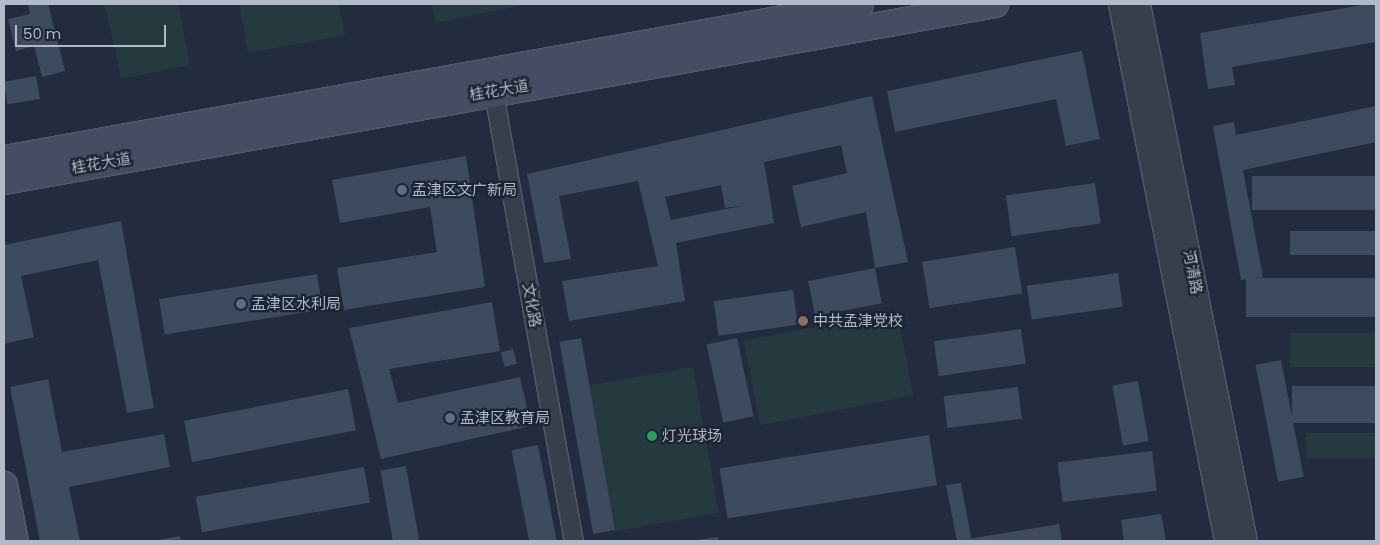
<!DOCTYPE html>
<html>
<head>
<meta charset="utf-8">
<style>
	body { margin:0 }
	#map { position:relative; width:1380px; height:545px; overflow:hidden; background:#222c3e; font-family:Poppins,"Noto Sans SC",sans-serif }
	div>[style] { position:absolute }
	.green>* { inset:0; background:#243a3f; transform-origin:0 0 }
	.building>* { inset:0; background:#3e4a5d; transform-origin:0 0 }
	.roads { filter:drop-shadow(1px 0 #545c6c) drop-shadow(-1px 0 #545c6c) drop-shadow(0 1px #545c6c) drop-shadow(0 -1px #545c6c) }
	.minor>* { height:18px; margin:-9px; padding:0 9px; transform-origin:9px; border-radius:9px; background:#363f4e }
	.tertiary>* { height:21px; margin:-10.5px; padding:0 10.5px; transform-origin:10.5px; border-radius:10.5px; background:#363f4e }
	.secondary>* { height:25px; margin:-12.5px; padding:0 12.5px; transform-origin:12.5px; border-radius:12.5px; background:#444d61 }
	.dots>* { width:14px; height:14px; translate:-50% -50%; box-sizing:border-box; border:2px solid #1b2433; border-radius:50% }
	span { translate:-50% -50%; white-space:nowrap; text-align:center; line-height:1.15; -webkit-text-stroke:4.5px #1b2433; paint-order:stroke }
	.street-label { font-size:15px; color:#b2b9c9 }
	.poi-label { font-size:15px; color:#b2b9c9 }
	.left { translate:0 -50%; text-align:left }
	.frame { position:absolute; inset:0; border:5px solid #b2b9c9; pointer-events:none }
	.scale { position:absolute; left:15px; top:25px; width:151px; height:22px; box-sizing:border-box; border:2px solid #b2b9c9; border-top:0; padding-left:6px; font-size:15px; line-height:18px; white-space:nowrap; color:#b2b9c9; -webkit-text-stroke:4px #1b2433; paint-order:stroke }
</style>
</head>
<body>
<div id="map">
	<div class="green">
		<i style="clip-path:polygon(105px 4px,178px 4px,190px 65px,121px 79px)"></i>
		<i style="clip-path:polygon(239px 4px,339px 4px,345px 35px,248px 53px)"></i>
		<i style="clip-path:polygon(432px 4px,528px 4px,435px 23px)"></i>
		<i style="left:897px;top:311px;width:86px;height:156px;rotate:79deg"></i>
		<i style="left:1376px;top:333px;width:34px;height:86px;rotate:90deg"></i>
		<i style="left:693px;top:367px;width:148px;height:106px;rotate:80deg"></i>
		<i style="left:1376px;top:433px;width:25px;height:70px;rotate:90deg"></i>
	</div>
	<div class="building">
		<i style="clip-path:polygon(28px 4px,48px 4px,65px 71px,42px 77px,34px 46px,16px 51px,8px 19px,30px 14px)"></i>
		<i style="clip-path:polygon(1368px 4px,1376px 4px,1376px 42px,1232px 67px,1235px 85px,1208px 89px,1200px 33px)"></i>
		<i style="clip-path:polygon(1082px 51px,1100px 139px,1066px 146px,1056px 99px,895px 132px,887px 91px)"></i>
		<i style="left:36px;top:76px;width:23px;height:33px;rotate:80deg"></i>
		<i style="clip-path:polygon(evenodd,872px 96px,908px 262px,875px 268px,866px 212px,801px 227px,792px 186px,847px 173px,841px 145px,764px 162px,774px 223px,676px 243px,685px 301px,569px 321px,562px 281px,658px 266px,638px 181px,559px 196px,571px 259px,544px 263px,527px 174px,872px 96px,721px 185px,725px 208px,746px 205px,671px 220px,665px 197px,721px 185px)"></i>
		<i style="clip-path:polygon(1376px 106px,1376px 142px,1243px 170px,1263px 277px,1241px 280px,1213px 126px,1234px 122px,1236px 135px)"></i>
		<i style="clip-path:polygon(466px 156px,485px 287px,344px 310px,337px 268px,437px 252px,430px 207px,340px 223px,332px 180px)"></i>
		<i style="left:1376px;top:176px;width:34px;height:124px;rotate:90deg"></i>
		<i style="left:1095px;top:183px;width:41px;height:90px;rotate:82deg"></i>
		<i style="clip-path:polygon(121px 221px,154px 408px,127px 413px,98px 260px,21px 276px,34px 337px,4px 344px,4px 245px)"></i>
		<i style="left:1376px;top:231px;width:24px;height:86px;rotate:90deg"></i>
		<i style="left:1015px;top:247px;width:47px;height:94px;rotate:81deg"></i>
		<i style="left:875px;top:268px;width:36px;height:68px;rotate:79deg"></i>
		<i style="left:1118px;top:273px;width:34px;height:92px;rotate:82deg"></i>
		<i style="left:317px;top:274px;width:36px;height:160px;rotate:81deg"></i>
		<i style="left:1376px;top:278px;width:39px;height:130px;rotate:90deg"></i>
		<i style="left:793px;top:290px;width:35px;height:80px;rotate:82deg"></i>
		<i style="clip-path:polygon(492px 302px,500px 351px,389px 369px,398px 403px,520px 377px,531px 426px,381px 459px,349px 328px)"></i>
		<i style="left:1021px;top:329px;width:35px;height:88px;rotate:82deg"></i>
		<i style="left:581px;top:338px;width:195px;height:22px;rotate:80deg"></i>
		<i style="left:737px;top:338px;width:80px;height:31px;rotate:78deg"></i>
		<i style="left:513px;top:349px;width:15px;height:13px;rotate:74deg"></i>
		<i style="left:1281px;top:360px;width:119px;height:26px;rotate:79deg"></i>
		<i style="clip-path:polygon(48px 379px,62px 452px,164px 434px,170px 467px,69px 487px,80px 541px,40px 541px,10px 387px)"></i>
		<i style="left:1138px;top:381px;width:61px;height:26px;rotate:80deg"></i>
		<i style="left:1376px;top:386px;width:37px;height:84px;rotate:90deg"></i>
		<i style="left:1018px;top:387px;width:32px;height:75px;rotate:83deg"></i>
		<i style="left:348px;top:389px;width:42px;height:167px;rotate:79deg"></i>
		<i style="left:929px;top:435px;width:51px;height:212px;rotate:81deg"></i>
		<i style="left:538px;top:445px;width:98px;height:27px;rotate:79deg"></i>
		<i style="left:1152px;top:451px;width:40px;height:95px;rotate:83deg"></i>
		<i style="left:406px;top:466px;width:76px;height:26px;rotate:80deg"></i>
		<i style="left:364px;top:467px;width:36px;height:171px;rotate:80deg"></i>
		<i style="clip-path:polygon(961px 483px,971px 538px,963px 540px,1059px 524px,1062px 541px,957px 541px,946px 485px)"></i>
		<i style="clip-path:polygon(1161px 514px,1166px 541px,1124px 541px,1121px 520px)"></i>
		<i style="clip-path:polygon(180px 536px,181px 541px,158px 541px,158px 540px)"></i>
		<i style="clip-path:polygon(718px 537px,719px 541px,697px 541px,697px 540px)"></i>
	</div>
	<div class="roads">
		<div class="minor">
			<i style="left:492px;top:82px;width:466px;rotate:79.9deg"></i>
		</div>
		<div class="tertiary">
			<i style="left:1119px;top:4px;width:547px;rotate:78.83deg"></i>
			<i style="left:1139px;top:4px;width:548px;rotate:78.73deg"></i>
		</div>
		<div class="secondary">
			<i style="left:4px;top:158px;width:870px;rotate:-10.2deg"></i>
			<i style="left:4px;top:181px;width:1007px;rotate:-10.13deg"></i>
			<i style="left:4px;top:484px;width:58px;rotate:79.1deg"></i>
		</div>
	</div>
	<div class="dots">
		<i style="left:402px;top:190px;background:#5c6f8a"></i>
		<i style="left:241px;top:304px;background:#5c6f8a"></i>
		<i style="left:803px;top:321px;background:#8d6e63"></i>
		<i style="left:450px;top:418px;background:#5c6f8a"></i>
		<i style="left:652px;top:436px;background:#2e9e5b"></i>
	</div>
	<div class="street-label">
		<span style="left:499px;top:90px;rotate:-10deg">桂花大道</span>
		<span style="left:101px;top:163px;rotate:-10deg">桂花大道</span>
		<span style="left:1193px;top:272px;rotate:79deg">河清路</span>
		<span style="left:532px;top:305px;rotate:80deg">文化路</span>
	</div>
	<div class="poi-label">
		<span class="left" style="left:412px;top:190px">孟津区文广新局</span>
		<span class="left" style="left:251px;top:304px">孟津区水利局</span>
		<span class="left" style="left:813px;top:321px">中共孟津党校</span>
		<span class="left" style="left:460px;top:418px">孟津区教育局</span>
		<span class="left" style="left:662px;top:436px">灯光球场</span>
	</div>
	<div class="frame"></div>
	<div class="scale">50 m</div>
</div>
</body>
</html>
